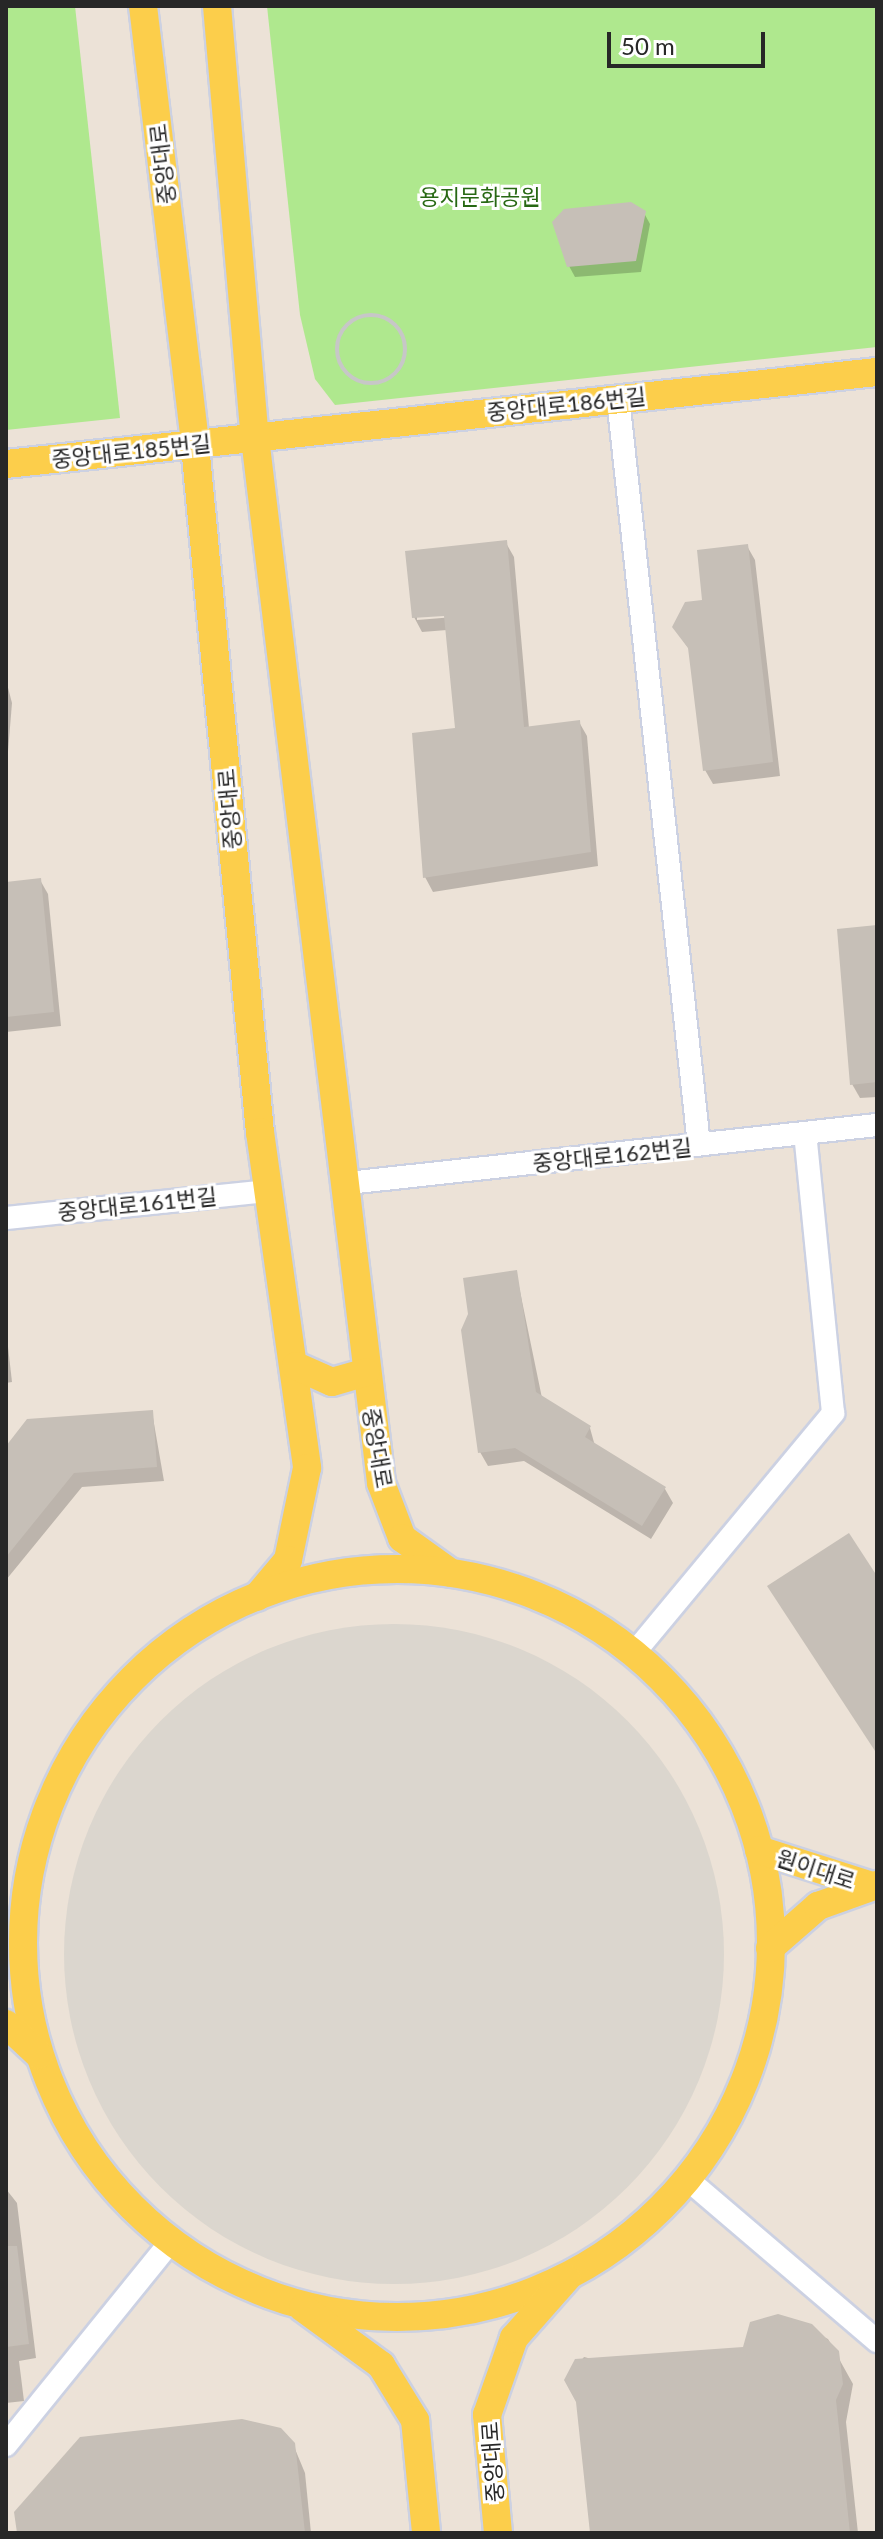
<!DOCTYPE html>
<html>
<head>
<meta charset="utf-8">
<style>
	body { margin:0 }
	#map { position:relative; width:883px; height:2539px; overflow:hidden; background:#ece2d7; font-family:Lato,"Noto Sans KR",sans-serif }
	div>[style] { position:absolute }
	.green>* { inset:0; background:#afe88e }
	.plaza>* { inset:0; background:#dbd6ce }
	.round { border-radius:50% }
	.shadow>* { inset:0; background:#0003 }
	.building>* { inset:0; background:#c6bfb7 }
	.path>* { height:4px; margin-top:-2px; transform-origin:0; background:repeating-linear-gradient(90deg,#c7c7c7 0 6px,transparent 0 10px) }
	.path>.ring { margin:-2px; padding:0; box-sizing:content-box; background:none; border:4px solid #c7c7c7; border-radius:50% }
	.roads { filter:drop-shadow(2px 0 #ccd1e2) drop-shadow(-2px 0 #ccd1e2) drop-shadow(0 2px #ccd1e2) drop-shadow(0 -2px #ccd1e2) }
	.minor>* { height:22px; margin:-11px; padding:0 11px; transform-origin:11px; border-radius:11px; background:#fff }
	.major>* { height:28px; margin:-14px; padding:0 14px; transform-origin:14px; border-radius:14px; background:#fcce4b }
	.major>.ring { margin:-14px; padding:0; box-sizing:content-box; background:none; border:28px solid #fcce4b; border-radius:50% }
	span { translate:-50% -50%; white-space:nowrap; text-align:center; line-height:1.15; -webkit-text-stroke:6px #fff; paint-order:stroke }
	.street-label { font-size:22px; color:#272727 }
	.park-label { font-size:22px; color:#276813 }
	.frame { position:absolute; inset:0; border:8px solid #272727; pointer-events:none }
	.scale { position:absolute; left:607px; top:32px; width:158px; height:36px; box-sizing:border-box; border:4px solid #272727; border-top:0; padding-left:10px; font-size:24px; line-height:28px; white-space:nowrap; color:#272727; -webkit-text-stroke:6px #fff; paint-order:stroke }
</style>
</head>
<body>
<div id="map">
	<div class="green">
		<i style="clip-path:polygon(6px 6px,75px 6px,120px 418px,6px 430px)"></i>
		<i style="clip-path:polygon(267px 6px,877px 6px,877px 347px,335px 405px,315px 379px,300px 315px)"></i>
	</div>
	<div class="plaza">
		<i class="round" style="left:64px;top:1624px;width:660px;height:660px"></i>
	</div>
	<div class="shadow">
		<i style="clip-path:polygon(644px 213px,650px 224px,641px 272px,575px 277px,569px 266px)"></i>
		<i style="clip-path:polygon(evenodd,506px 543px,514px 557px,529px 728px,579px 722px,587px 736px,598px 866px,433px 892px,425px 877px,457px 730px,447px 630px,422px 632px,414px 617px,506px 543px,454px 613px,454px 617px,417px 620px,417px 616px,454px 613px)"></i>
		<i style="clip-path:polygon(747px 546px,755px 560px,780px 776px,713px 784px,705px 770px,691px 652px,674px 627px,705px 601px)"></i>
		<i style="clip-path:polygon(6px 680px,12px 703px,6px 776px)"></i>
		<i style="clip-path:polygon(40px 880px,48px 894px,61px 1026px,6px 1032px,6px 884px)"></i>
		<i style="clip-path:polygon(877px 927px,877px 1097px,860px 1098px,852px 1084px)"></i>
		<i style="clip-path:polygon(516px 1272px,542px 1398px,590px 1428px,595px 1446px,665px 1489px,673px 1503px,651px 1539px,524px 1461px,488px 1466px,480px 1452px)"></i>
		<i style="clip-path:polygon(6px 1329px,12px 1382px,6px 1383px)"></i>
		<i style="clip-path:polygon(152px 1412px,164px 1481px,82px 1487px,6px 1580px,6px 1449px)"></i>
		<i style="clip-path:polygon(6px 2189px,17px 2203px,36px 2358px,19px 2361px,24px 2401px,6px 2403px)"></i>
		<i style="clip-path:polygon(778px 2316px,828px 2339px,853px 2384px,846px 2422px,858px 2533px,592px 2533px,578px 2402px,566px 2381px,584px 2357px,611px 2364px,745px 2349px)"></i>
		<i style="clip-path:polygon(295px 2449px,305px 2473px,311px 2533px,19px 2533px)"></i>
	</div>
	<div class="building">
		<i style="clip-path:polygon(631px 202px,646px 211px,636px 261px,567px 267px,552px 222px,564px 209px)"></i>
		<i style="clip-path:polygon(507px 540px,524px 727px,580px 720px,591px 852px,423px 878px,412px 733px,455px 728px,444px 616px,412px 618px,405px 551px)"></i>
		<i style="clip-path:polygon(748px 544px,773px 762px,703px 771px,688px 648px,672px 627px,685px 602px,702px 600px,697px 550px)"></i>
		<i style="clip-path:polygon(41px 878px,54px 1012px,6px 1017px,6px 882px)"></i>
		<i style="clip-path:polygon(877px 925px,877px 1082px,850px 1085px,837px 929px)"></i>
		<i style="clip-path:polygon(517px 1270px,536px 1392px,591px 1426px,585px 1437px,666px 1487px,642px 1526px,515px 1448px,478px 1453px,461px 1330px,468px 1314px,463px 1278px)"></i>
		<i style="clip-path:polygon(153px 1410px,157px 1467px,74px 1473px,6px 1557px,6px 1446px,27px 1419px)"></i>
		<i style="clip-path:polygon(849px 1533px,877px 1576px,877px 1754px,767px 1586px)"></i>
		<i style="clip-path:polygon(6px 2246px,17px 2246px,29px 2344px,6px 2347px)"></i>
		<i style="clip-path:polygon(778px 2314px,812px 2324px,839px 2351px,843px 2384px,836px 2400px,850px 2533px,590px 2533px,576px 2402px,564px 2380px,575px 2359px,743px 2347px,750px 2322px)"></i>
		<i style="clip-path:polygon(242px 2419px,281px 2428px,295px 2443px,305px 2533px,17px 2533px,14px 2512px,80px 2437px)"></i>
	</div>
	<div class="path">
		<i class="ring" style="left:337px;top:315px;width:64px;height:64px"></i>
	</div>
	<div class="roads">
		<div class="minor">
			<i style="left:618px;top:398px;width:751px;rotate:83.81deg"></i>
			<i style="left:348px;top:1183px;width:532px;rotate:-6.26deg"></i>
			<i style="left:6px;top:1218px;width:263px;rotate:-5.9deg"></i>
			<i style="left:634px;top:1653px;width:312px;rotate:-50.3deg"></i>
			<i style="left:833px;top:1413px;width:281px;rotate:-95.7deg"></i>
			<i style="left:686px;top:2178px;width:251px;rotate:40.5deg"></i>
			<i style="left:6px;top:2445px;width:262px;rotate:-51deg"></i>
		</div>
		<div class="major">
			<i style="left:143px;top:6px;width:442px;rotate:83.2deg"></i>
			<i style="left:195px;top:445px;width:690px;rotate:84.6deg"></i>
			<i style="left:260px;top:1132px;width:339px;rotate:82deg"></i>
			<i style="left:307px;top:1468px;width:94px;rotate:101.7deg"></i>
			<i style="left:288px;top:1560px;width:48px;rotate:130deg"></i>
			<i style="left:217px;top:6px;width:434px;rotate:85deg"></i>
			<i style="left:255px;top:438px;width:1053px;rotate:83.12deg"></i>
			<i style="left:381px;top:1483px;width:59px;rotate:69.1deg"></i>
			<i style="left:402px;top:1538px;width:60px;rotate:35.5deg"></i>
			<i style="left:6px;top:464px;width:876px;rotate:-6.03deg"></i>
			<i style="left:296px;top:1366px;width:39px;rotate:24deg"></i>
			<i style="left:332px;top:1382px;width:35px;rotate:-16deg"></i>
			<i class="ring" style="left:23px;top:1569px;width:720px;height:720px"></i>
			<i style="left:759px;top:1850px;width:119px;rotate:17.7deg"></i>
			<i style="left:770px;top:1948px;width:64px;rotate:-41.2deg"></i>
			<i style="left:818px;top:1906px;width:63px;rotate:-19.6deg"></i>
			<i style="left:6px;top:2024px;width:45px;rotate:43.2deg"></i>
			<i style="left:303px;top:2308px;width:97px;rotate:36.2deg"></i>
			<i style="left:381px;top:2365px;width:65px;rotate:58.3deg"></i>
			<i style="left:415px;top:2420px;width:114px;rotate:84.4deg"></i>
			<i style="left:498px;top:2533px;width:119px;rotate:-95.3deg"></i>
			<i style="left:487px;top:2415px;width:82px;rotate:-70.7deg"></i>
			<i style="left:514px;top:2338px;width:79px;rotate:-48.6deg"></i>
		</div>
	</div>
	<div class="street-label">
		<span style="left:162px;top:164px;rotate:-97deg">중앙대로</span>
		<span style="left:566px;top:404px;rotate:-6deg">중앙대로186번길</span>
		<span style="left:131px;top:451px;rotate:-6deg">중앙대로185번길</span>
		<span style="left:229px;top:809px;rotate:-95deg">중앙대로</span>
		<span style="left:612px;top:1155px;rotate:-6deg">중앙대로162번길</span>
		<span style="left:137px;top:1204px;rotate:-6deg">중앙대로161번길</span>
		<span style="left:378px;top:1448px;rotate:80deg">중앙대로</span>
		<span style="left:816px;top:1869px;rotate:18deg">원이대로</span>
		<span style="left:492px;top:2462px;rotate:-94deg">중앙대로</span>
	</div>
	<div class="park-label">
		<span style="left:480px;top:197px">용지문화공원</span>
	</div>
	<div class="frame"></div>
	<div class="scale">50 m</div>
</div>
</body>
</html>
